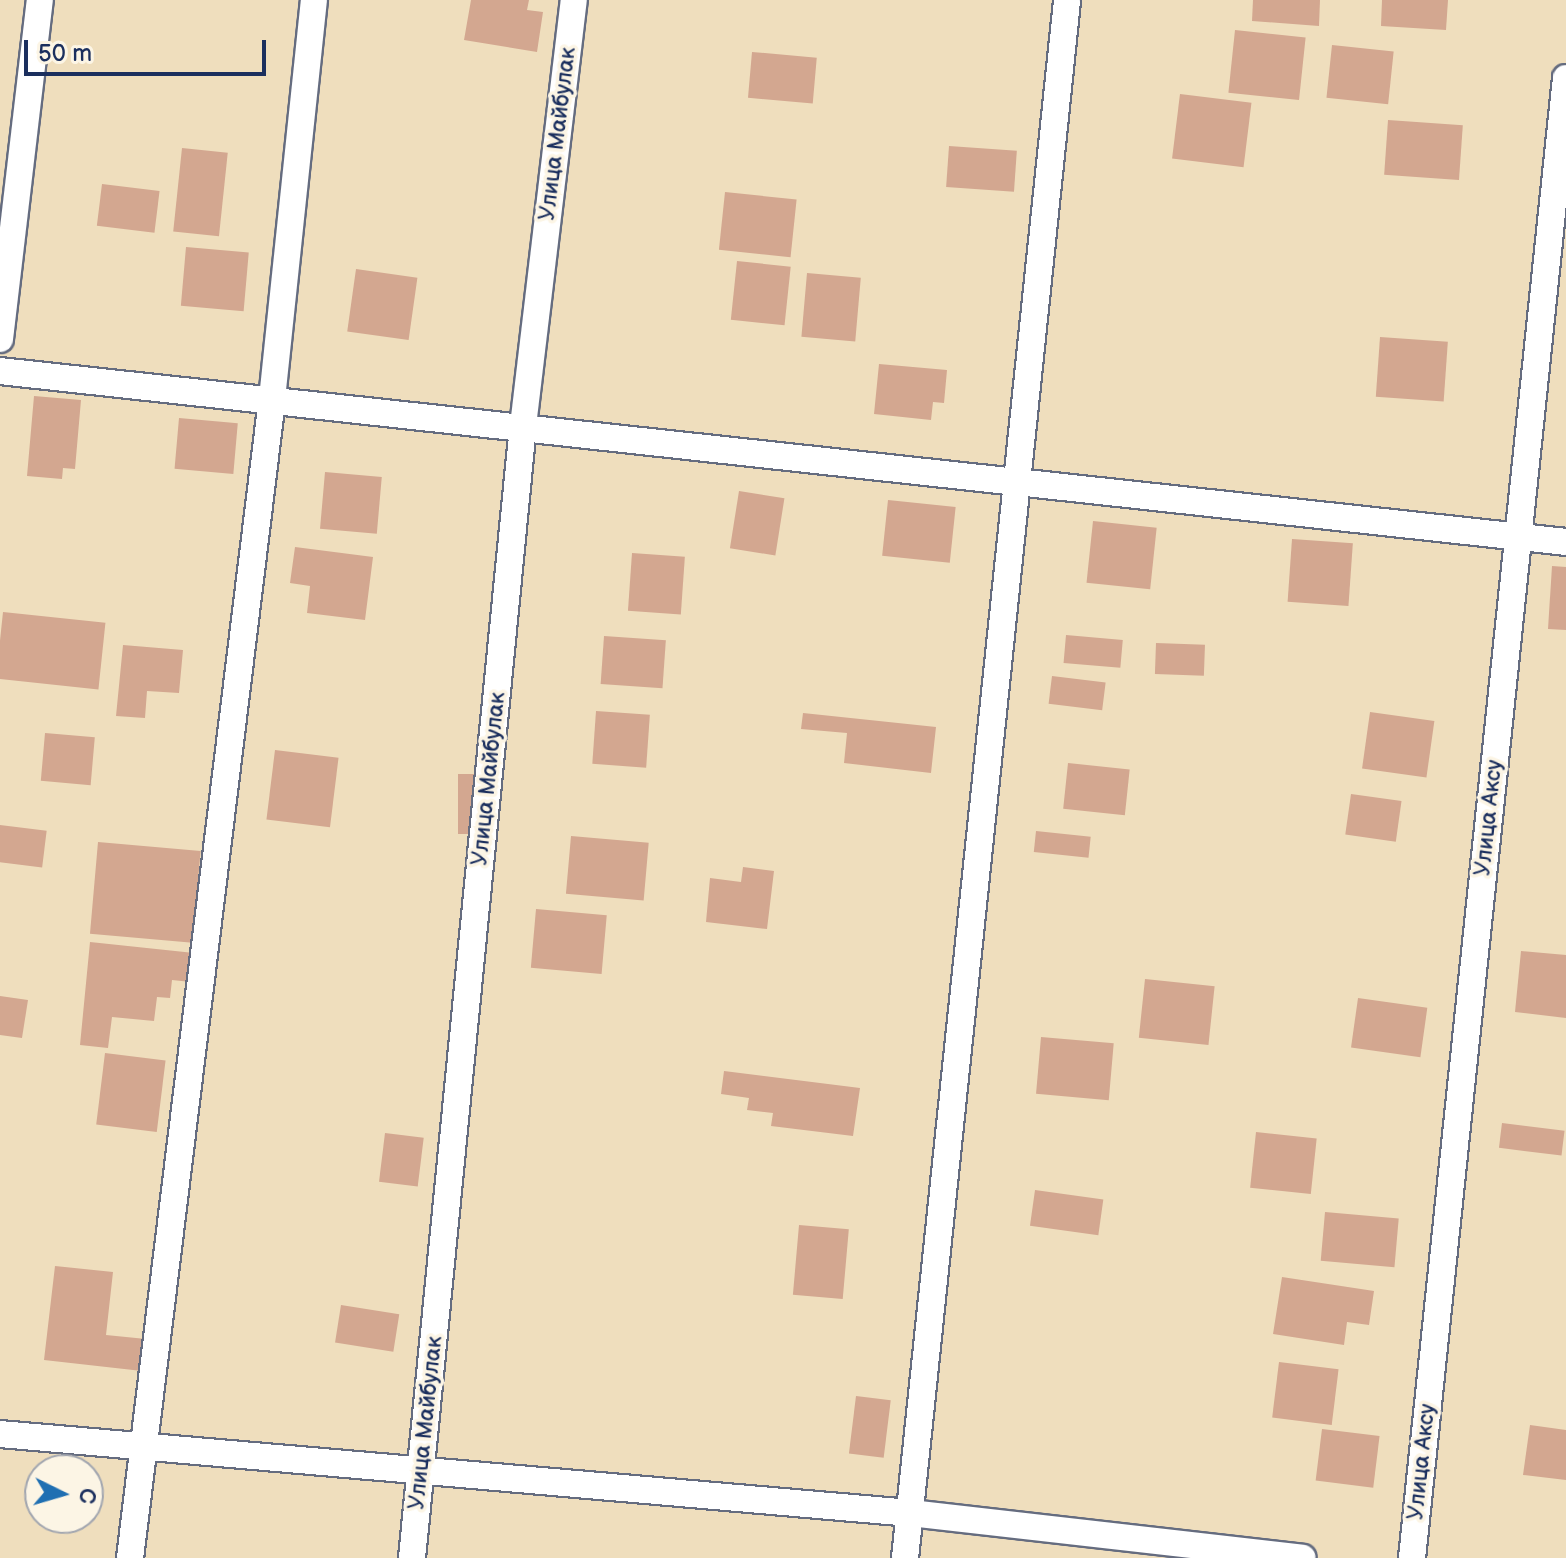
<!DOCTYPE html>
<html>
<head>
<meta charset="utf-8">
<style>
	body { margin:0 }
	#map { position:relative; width:1566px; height:1558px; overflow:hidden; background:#efdebd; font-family:"Balsamiq Sans",sans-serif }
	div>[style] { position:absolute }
	.building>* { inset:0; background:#d3a790; transform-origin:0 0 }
	.roads { filter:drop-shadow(2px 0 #656c7f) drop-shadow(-2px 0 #656c7f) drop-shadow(0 2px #656c7f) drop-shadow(0 -2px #656c7f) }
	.minor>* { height:26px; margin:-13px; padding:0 13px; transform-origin:13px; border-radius:13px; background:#fff }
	span { translate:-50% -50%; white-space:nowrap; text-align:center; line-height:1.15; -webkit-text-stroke:7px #fcf5e5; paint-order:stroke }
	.street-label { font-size:22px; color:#1b2f5e }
	.north { position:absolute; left:24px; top:1454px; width:80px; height:80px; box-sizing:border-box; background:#fcf5e5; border:2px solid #a2a6af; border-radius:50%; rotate:95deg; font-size:22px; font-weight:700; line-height:32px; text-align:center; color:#1b2f5e }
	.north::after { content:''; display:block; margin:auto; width:28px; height:36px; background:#1f6fb2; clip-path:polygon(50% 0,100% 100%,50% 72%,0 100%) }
	.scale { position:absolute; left:24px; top:40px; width:242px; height:36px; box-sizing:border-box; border:4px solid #1b2f5e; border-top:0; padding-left:10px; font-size:24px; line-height:28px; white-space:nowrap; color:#1b2f5e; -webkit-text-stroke:6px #fcf5e5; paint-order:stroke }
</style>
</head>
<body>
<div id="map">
	<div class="building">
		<i style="clip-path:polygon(471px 0,529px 0,527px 10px,543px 12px,537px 52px,464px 40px)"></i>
		<i style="clip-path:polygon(1253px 0,1320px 0,1319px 26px,1252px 21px)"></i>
		<i style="clip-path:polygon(1382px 0,1448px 0,1446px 30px,1381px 26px)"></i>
		<i style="left:1235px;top:30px;width:71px;height:63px;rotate:6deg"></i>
		<i style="left:1332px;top:45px;width:62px;height:53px;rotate:6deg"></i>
		<i style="left:752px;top:52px;width:65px;height:46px;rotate:5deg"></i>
		<i style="left:1180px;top:94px;width:72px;height:65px;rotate:7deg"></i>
		<i style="left:1388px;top:120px;width:75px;height:55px;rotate:4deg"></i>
		<i style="left:949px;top:146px;width:68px;height:41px;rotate:4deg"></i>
		<i style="left:182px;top:148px;width:46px;height:84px;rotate:6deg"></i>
		<i style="left:102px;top:184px;width:58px;height:42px;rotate:7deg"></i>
		<i style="left:725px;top:192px;width:72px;height:58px;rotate:6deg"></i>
		<i style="left:186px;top:247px;width:63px;height:59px;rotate:5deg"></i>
		<i style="left:737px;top:261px;width:54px;height:59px;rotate:6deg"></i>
		<i style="left:356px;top:269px;width:62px;height:63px;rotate:8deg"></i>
		<i style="left:807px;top:273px;width:54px;height:64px;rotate:5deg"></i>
		<i style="left:1380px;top:337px;width:68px;height:60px;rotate:4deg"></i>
		<i style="clip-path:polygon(879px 364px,947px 370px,944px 403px,933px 402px,931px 420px,874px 414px)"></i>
		<i style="clip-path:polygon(34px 396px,81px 400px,75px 469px,63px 468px,62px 479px,27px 476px)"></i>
		<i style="left:179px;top:418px;width:59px;height:51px;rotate:5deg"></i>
		<i style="left:325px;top:472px;width:57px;height:57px;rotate:5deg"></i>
		<i style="left:739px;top:491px;width:46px;height:58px;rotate:9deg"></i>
		<i style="left:888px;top:500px;width:68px;height:56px;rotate:6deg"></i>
		<i style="left:1093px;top:521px;width:64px;height:62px;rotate:6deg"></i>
		<i style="left:1292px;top:539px;width:61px;height:63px;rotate:4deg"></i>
		<i style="clip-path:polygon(295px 547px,373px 557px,365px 620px,307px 613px,310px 586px,290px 583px)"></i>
		<i style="left:632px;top:553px;width:53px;height:58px;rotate:4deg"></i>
		<i style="clip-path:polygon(1552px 566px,1566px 567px,1566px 630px,1548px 629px)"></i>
		<i style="left:3px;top:612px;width:103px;height:67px;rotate:6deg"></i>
		<i style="left:1066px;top:635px;width:57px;height:28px;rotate:5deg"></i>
		<i style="left:604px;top:636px;width:62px;height:48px;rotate:4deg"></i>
		<i style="left:1156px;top:643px;width:49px;height:31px;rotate:2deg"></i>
		<i style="clip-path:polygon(123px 645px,183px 650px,179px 693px,147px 691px,145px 718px,116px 716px)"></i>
		<i style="left:1052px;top:676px;width:54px;height:28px;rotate:7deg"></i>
		<i style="left:596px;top:711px;width:54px;height:53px;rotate:4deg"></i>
		<i style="left:1370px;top:712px;width:65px;height:57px;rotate:8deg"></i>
		<i style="clip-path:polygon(803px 713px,936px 727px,931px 773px,844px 763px,847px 733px,801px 729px)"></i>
		<i style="left:45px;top:733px;width:50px;height:48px;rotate:5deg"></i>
		<i style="left:275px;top:750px;width:64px;height:70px;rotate:7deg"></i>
		<i style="left:1068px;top:763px;width:62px;height:46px;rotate:6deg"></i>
		<i style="left:458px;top:774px;width:18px;height:60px"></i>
		<i style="left:1351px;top:794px;width:51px;height:41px;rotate:8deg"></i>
		<i style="left:0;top:825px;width:47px;height:37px;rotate:7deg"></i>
		<i style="left:1036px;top:831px;width:55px;height:21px;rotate:6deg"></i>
		<i style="left:571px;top:836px;width:78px;height:58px;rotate:5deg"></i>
		<i style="left:98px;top:842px;width:103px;height:92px;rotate:5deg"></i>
		<i style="clip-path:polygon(743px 867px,774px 871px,767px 929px,706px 922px,710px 878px,741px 882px)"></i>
		<i style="left:536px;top:909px;width:71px;height:59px;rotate:5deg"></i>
		<i style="clip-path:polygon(90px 942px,194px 953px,191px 982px,172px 980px,170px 998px,157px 997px,154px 1021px,112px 1017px,108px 1048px,80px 1045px)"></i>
		<i style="clip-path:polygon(1521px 951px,1566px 955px,1566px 1018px,1515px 1012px)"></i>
		<i style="left:1145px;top:979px;width:70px;height:59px;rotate:6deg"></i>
		<i style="clip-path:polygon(0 996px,28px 1000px,22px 1038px,0 1035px)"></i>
		<i style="left:1358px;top:998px;width:70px;height:50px;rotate:8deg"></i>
		<i style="left:1041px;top:1037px;width:73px;height:57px;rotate:5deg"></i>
		<i style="left:105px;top:1053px;width:61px;height:72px;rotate:7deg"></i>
		<i style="clip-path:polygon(724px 1071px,860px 1088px,853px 1136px,771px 1126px,773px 1113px,747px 1110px,749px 1098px,721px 1094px)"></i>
		<i style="left:1502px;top:1123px;width:63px;height:25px;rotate:7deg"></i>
		<i style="left:1256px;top:1132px;width:61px;height:56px;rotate:6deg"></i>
		<i style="left:385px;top:1133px;width:39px;height:49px;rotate:7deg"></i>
		<i style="left:1035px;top:1190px;width:69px;height:36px;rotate:8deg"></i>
		<i style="left:1325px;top:1212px;width:74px;height:49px;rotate:5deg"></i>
		<i style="left:799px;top:1225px;width:50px;height:70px;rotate:5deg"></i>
		<i style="clip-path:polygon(55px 1266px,113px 1272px,106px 1335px,146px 1339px,142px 1371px,44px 1360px)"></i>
		<i style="clip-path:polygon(1282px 1277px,1374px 1291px,1369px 1325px,1347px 1322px,1344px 1345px,1273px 1334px)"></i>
		<i style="left:341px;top:1305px;width:59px;height:38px;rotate:9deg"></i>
		<i style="left:1279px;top:1362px;width:60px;height:56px;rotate:7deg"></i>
		<i style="left:856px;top:1396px;width:35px;height:58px;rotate:7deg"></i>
		<i style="clip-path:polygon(1530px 1425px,1566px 1430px,1566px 1480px,1523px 1475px)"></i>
		<i style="left:1322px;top:1429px;width:58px;height:52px;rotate:7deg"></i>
	</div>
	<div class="roads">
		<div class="minor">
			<i style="left:0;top:339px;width:341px;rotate:-83.3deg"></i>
			<i style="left:0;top:371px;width:1575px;rotate:6.23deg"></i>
			<i style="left:0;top:1434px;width:913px;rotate:4.96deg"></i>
			<i style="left:910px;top:1513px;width:395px;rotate:6.5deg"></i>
			<i style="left:130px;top:1558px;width:1168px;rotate:-83.01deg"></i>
			<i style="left:272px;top:399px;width:401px;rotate:-84deg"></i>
			<i style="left:412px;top:1558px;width:1137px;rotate:-84.4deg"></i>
			<i style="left:523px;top:426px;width:429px;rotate:-83.2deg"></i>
			<i style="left:905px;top:1558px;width:1566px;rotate:-84.06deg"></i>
			<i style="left:1412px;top:1558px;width:1488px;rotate:-84.06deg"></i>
		</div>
	</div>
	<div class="street-label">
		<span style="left:558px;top:134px;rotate:-83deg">Улица Майбулак</span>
		<span style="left:489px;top:779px;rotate:-84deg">Улица Майбулак</span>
		<span style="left:1489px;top:818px;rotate:-84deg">Улица Аксу</span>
		<span style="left:426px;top:1423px;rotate:-84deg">Улица Майбулак</span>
		<span style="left:1422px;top:1462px;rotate:-84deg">Улица Аксу</span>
	</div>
	<div class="north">С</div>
	<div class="scale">50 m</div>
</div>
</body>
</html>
